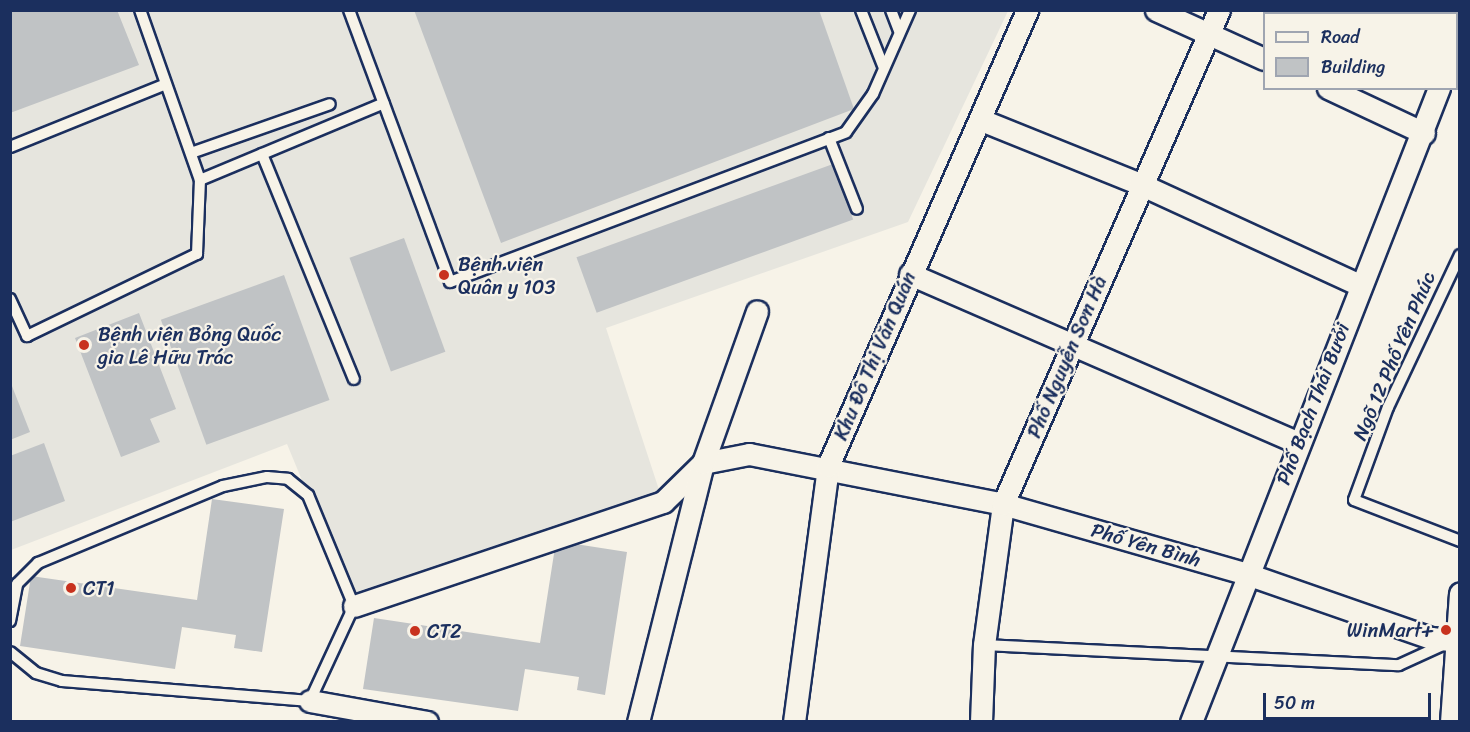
<!DOCTYPE html>
<html>
<head>
<meta charset="utf-8">
<style>
	body { margin:0 }
	#map { position:relative; width:1470px; height:732px; overflow:hidden; background:#f7f3e8; font-family:Sriracha,sans-serif }
	div>[style] { position:absolute }
	.built>* { inset:0; background:#e6e5de }
	.building>* { inset:0; background:#c0c3c5; transform-origin:0 0 }
	.roads { filter:drop-shadow(2px 0 #1b2f5e) drop-shadow(-2px 0 #1b2f5e) drop-shadow(0 2px #1b2f5e) drop-shadow(0 -2px #1b2f5e) }
	.lane>* { height:10px; margin:-5px; padding:0 5px; transform-origin:5px; border-radius:5px; background:#f7f3e8 }
	.street>* { height:21px; margin:-10.5px; padding:0 10.5px; transform-origin:10.5px; border-radius:10.5px; background:#f7f3e8 }
	.dots>* { width:16px; height:16px; translate:-50% -50%; box-sizing:border-box; border:3px solid #f7f3e8; border-radius:50% }
	span { translate:-50% -50%; white-space:nowrap; text-align:center; line-height:1.15; -webkit-text-stroke:4.5px #f7f3e8; paint-order:stroke }
	.poi-label { font-size:20px; color:#1b2f5e }
	.left { translate:0 -50%; text-align:left }
	.right { translate:-100% -50%; text-align:right }
	.street-label { font-size:20px; color:#1b2f5e }
	.frame { position:absolute; inset:0; border:12px solid #1b2f5e; pointer-events:none }
	.legend { position:absolute; left:1263px; top:12px; width:195px; height:78px; box-sizing:border-box; background:#f7f3e8; border:2px solid #9fa5b1; margin:0; padding:8px 10px; list-style:none; font-size:18px; color:#1b2f5e }
	.legend li { display:flex; align-items:center; gap:12px; height:30px }
	.legend b { width:30px; border:2px solid #9fa5b1 }
	.scale { position:absolute; left:1263px; top:693px; width:168px; height:27px; box-sizing:border-box; border:3px solid #1b2f5e; border-top:0; padding-left:8px; font-size:18px; line-height:21px; white-space:nowrap; color:#1b2f5e; -webkit-text-stroke:4px #f7f3e8; paint-order:stroke }
</style>
</head>
<body>
<div id="map">
	<div class="built">
		<i style="clip-path:polygon(11px 11px,1008px 11px,908px 222px,606px 328px,663px 502px,354px 606px,287px 444px,11px 550px)"></i>
	</div>
	<div class="building">
		<i style="clip-path:polygon(10px 10px,117px 10px,139px 65px,10px 113px)"></i>
		<i style="clip-path:polygon(414px 10px,819px 10px,854px 109px,501px 243px)"></i>
		<i style="left:833px;top:164px;width:59px;height:273px;rotate:70deg"></i>
		<i style="left:404px;top:238px;width:121px;height:58px;rotate:70deg"></i>
		<i style="left:284px;top:275px;width:133px;height:131px;rotate:70deg"></i>
		<i style="clip-path:polygon(139px 313px,176px 409px,150px 419px,160px 442px,121px 457px,75px 338px)"></i>
		<i style="clip-path:polygon(10px 381px,30px 432px,10px 440px)"></i>
		<i style="clip-path:polygon(44px 443px,65px 501px,10px 522px,10px 456px)"></i>
		<i style="clip-path:polygon(212px 499px,284px 509px,262px 652px,234px 648px,236px 635px,182px 627px,175px 669px,20px 646px,31px 576px,197px 600px)"></i>
		<i style="clip-path:polygon(556px 541px,627px 552px,605px 695px,577px 690px,579px 677px,525px 669px,518px 711px,363px 689px,374px 618px,540px 643px)"></i>
	</div>
	<div class="roads">
		<div class="lane">
			<i style="left:349px;top:10px;width:290px;rotate:69.6deg"></i>
			<i style="left:450px;top:282px;width:423px;rotate:-20.7deg"></i>
			<i style="left:846px;top:132px;width:47px;rotate:-54.6deg"></i>
			<i style="left:873px;top:94px;width:92px;rotate:-66.2deg"></i>
			<i style="left:861px;top:10px;width:62px;rotate:68.4deg"></i>
			<i style="left:891px;top:10px;width:22px;rotate:69deg"></i>
			<i style="left:829px;top:138px;width:76px;rotate:68.5deg"></i>
			<i style="left:10px;top:147px;width:168px;rotate:-22deg"></i>
			<i style="left:191px;top:153px;width:147px;rotate:-19.4deg"></i>
			<i style="left:262px;top:154px;width:243px;rotate:67.8deg"></i>
			<i style="left:200px;top:180px;width:199px;rotate:-22.7deg"></i>
			<i style="left:1460px;top:255px;width:168px;rotate:115.3deg"></i>
			<i style="left:1388px;top:407px;width:99px;rotate:110.1deg"></i>
			<i style="left:1354px;top:500px;width:114px;rotate:21.1deg"></i>
			<i style="left:10px;top:299px;width:41px;rotate:65.3deg"></i>
			<i style="left:27px;top:336px;width:189px;rotate:-25.8deg"></i>
			<i style="left:197px;top:254px;width:74px;rotate:-87.7deg"></i>
			<i style="left:200px;top:180px;width:180px;rotate:-109.4deg"></i>
			<i style="left:10px;top:621px;width:38px;rotate:-79deg"></i>
			<i style="left:17px;top:584px;width:30px;rotate:-45deg"></i>
			<i style="left:38px;top:563px;width:200px;rotate:-22.6deg"></i>
			<i style="left:223px;top:486px;width:45px;rotate:-11.6deg"></i>
			<i style="left:267px;top:477px;width:21px;rotate:5deg"></i>
			<i style="left:288px;top:479px;width:26px;rotate:39deg"></i>
			<i style="left:308px;top:495px;width:120px;rotate:67.5deg"></i>
			<i style="left:354px;top:606px;width:105px;rotate:114.9deg"></i>
			<i style="left:310px;top:701px;width:249px;rotate:-175.4deg"></i>
			<i style="left:62px;top:681px;width:27px;rotate:-163deg"></i>
			<i style="left:36px;top:673px;width:33px;rotate:-141deg"></i>
			<i style="left:984px;top:645px;width:415px;rotate:2.8deg"></i>
			<i style="left:1399px;top:665px;width:53px;rotate:-24.6deg"></i>
		</div>
		<div class="street">
			<i style="left:1156px;top:10px;width:119px;rotate:24.4deg"></i>
			<i style="left:1456px;top:39px;width:10px;rotate:-66deg"></i>
			<i style="left:1328px;top:88px;width:106px;rotate:25.1deg"></i>
			<i style="left:981px;top:120px;width:171px;rotate:21.9deg"></i>
			<i style="left:1140px;top:184px;width:242px;rotate:24.7deg"></i>
			<i style="left:910px;top:274px;width:423px;rotate:23.5deg"></i>
			<i style="left:354px;top:606px;width:326px;rotate:-18.6deg"></i>
			<i style="left:663px;top:502px;width:56px;rotate:-44.3deg"></i>
			<i style="left:703px;top:463px;width:47px;rotate:-11.1deg"></i>
			<i style="left:749px;top:454px;width:259px;rotate:11.1deg"></i>
			<i style="left:1003px;top:504px;width:254px;rotate:16deg"></i>
			<i style="left:1247px;top:574px;width:195px;rotate:19.2deg"></i>
			<i style="left:1431px;top:638px;width:29px;rotate:6deg"></i>
			<i style="left:310px;top:701px;width:119px;rotate:10.2deg"></i>
			<i style="left:638px;top:722px;width:267px;rotate:-75.9deg"></i>
			<i style="left:703px;top:463px;width:161px;rotate:-70.4deg"></i>
			<i style="left:794px;top:722px;width:258px;rotate:-82.4deg"></i>
			<i style="left:828px;top:466px;width:498px;rotate:-66.4deg"></i>
			<i style="left:981px;top:722px;width:77px;rotate:-87.8deg"></i>
			<i style="left:984px;top:645px;width:142px;rotate:-82.3deg"></i>
			<i style="left:1003px;top:504px;width:539px;rotate:-66.38deg"></i>
			<i style="left:1191px;top:722px;width:681px;rotate:-68.64deg"></i>
			<i style="left:1451px;top:722px;width:129px;rotate:-86deg"></i>
		</div>
	</div>
	<div class="dots">
		<i style="left:444px;top:275px;background:#c8321e"></i>
		<i style="left:84px;top:345px;background:#c8321e"></i>
		<i style="left:71px;top:588px;background:#c8321e"></i>
		<i style="left:1446px;top:630px;background:#c8321e"></i>
		<i style="left:415px;top:631px;background:#c8321e"></i>
	</div>
	<div class="poi-label">
		<span class="left" style="left:458px;top:276px">Bệnh viện<br>Quân y 103</span>
		<span class="left" style="left:98px;top:346px">Bệnh viện Bỏng Quốc<br>gia Lê Hữu Trác</span>
		<span class="left" style="left:83px;top:588px">CT1</span>
		<span class="right" style="left:1434px;top:630px">WinMart+</span>
		<span class="left" style="left:427px;top:631px">CT2</span>
	</div>
	<div class="street-label">
		<span style="left:875px;top:356px;rotate:-67deg">Khu Đô Thị Văn Quán</span>
		<span style="left:1394px;top:356px;rotate:-67deg">Ngõ 12 Phố Yên Phúc</span>
		<span style="left:1067px;top:357px;rotate:-67deg">Phố Nguyễn Sơn Hà</span>
		<span style="left:1313px;top:404px;rotate:-69deg">Phố Bạch Thái Bưởi</span>
		<span style="left:1146px;top:545px;rotate:16deg">Phố Yên Bình</span>
	</div>
	<div class="frame"></div>
	<ul class="legend">
	<li><b style="height:8px;background:#f7f3e8"></b>Road</li>
	<li><b style="height:16px;background:#c0c3c5"></b>Building</li>
	</ul>
	<div class="scale">50 m</div>
</div>
</body>
</html>
